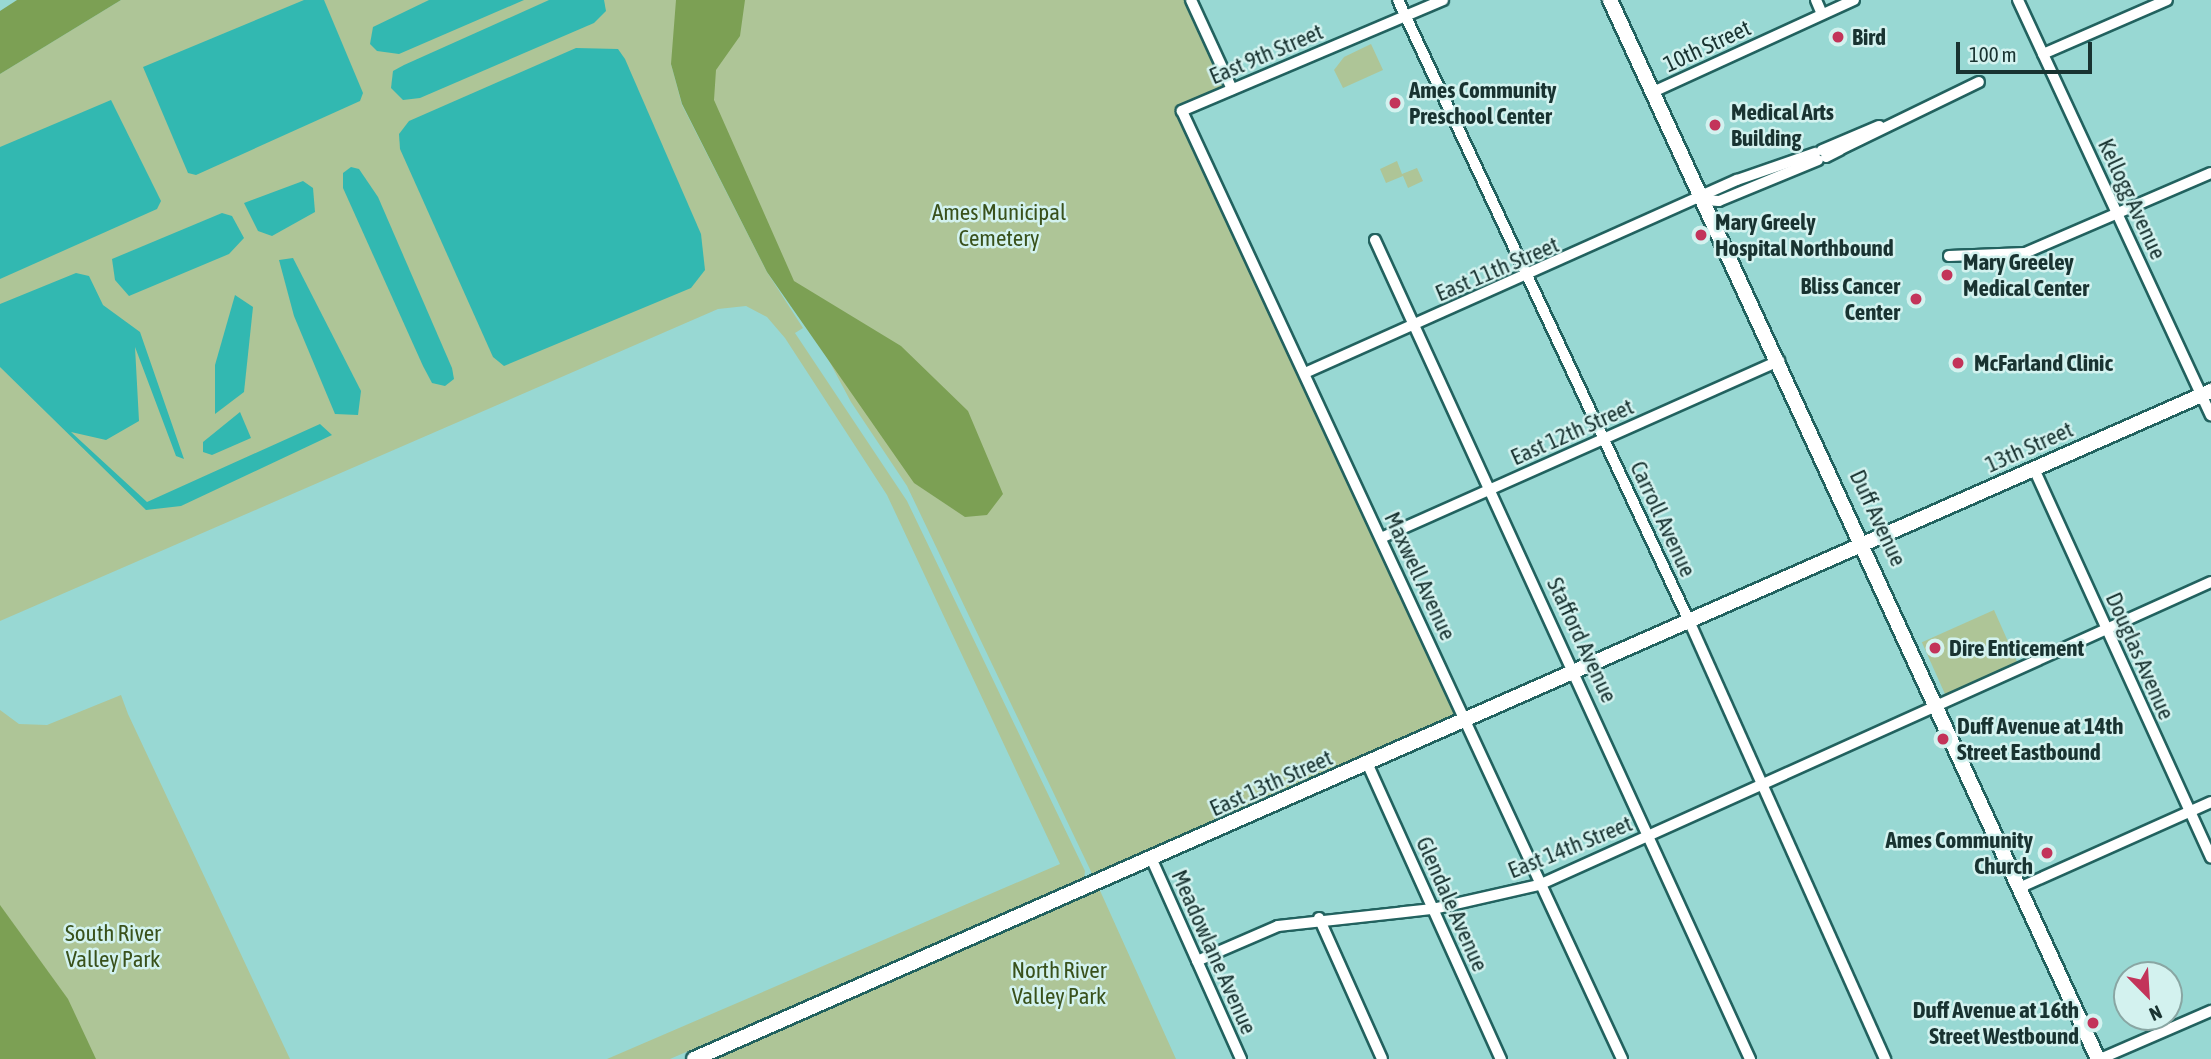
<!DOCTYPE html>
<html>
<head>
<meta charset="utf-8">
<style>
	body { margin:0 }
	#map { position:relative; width:2211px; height:1059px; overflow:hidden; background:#98d8d3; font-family:"Asap Condensed",sans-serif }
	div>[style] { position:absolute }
	.green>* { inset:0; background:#aec597; transform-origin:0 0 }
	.forest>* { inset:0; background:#7ca054 }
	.water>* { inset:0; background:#32b8b1 }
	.roads { filter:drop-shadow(2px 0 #22625f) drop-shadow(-2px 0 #22625f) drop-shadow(0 2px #22625f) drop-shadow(0 -2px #22625f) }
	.minor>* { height:10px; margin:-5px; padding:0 5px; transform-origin:5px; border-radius:5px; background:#fff }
	.secondary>* { height:14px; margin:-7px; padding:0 7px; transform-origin:7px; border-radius:7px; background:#fff }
	.dots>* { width:19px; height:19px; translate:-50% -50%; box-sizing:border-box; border:4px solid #d3f2ef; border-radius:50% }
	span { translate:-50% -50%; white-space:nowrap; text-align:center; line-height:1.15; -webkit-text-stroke:5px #d3f2ef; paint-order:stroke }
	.poi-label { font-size:23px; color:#193331; font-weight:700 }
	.left { translate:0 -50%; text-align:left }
	.right { translate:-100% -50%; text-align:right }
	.street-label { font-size:23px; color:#193331 }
	.park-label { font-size:23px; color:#39511b }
	.north { position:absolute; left:2113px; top:961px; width:70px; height:70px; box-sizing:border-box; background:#d3f2ef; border:2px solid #89a6a3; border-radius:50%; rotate:156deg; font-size:19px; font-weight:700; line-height:28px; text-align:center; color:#193331 }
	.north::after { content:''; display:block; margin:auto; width:24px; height:32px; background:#c3345a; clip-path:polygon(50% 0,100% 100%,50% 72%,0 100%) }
	.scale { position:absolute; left:1956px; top:42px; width:136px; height:32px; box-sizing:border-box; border:4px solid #193331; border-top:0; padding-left:9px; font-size:21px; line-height:24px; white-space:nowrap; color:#193331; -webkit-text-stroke:5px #d3f2ef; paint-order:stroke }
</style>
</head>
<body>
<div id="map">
	<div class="green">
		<i style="clip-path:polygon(121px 0,1191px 0,1232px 89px,1182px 111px,1467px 722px,1097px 884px,1176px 1059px,694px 1059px,1097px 884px,907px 486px,851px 402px,671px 64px,682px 105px,767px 272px,803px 328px,795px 333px,907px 501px,1085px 871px,1084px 879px,670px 1059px,607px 1059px,1060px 864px,887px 495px,785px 338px,767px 317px,746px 306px,718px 309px,0 621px,0 74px)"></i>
		<i style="clip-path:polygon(1371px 44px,1383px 70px,1343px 88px,1334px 70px,1344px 57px)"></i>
		<i style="clip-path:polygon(1397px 161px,1402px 174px,1417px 168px,1423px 181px,1408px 188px,1403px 176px,1386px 183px,1380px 169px)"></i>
		<i style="left:1994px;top:610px;width:58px;height:79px;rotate:66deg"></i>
		<i style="clip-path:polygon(121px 695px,128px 714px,290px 1059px,0 1059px,0 710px,19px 724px,47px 725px)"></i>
	</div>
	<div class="forest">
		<i style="clip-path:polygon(17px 0,121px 0,0 74px,0 11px)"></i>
		<i style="clip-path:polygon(676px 0,745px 0,740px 36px,716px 70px,714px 100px,794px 281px,901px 346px,968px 411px,1003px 494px,987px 515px,965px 517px,914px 483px,767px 272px,682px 104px,671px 64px)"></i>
		<i style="clip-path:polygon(0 905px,68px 999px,96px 1059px,0 1059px)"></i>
	</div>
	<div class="water">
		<i style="clip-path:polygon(304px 0,324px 0,363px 93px,360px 101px,196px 175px,188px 173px,143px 67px)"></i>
		<i style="clip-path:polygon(429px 0,524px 0,399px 54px,377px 51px,370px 44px,373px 27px)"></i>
		<i style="clip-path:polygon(549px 0,604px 0,606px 11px,594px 23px,420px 98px,403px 100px,391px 88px,393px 71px,404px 65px)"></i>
		<i style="clip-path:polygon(576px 48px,618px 49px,625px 59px,701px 234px,705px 270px,691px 288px,504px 366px,493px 357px,400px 149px,399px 134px,409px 121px)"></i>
		<i style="clip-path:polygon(111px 100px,161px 201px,157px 209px,0 279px,0 147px)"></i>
		<i style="clip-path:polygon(351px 167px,359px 169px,378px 197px,452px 368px,454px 379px,445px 386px,432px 383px,423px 366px,343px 188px,343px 173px)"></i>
		<i style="clip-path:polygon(303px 181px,313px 188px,315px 212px,272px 236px,258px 231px,244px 203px)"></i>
		<i style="clip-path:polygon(222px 213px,232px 216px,244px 238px,229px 254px,129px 296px,115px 280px,112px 259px)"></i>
		<i style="clip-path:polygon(293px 258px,361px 391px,358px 415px,335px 414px,294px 316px,279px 260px)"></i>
		<i style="clip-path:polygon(76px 273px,89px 276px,103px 305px,140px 332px,184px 459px,176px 456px,135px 347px,139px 421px,106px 440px,71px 432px,147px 502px,320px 424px,332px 435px,181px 506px,146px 510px,0 367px,0 304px)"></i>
		<i style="clip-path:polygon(235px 295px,253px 307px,244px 392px,215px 414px,215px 365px)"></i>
		<i style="clip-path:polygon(240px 412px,251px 438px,212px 455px,203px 452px,203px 442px)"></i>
	</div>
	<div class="roads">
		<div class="minor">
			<i style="left:1191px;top:0;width:98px;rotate:65.3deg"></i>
			<i style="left:1398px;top:0;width:688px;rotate:64.89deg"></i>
			<i style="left:1690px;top:623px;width:478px;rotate:65.9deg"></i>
			<i style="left:1443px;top:0;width:284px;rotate:157deg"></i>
			<i style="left:1182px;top:111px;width:1045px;rotate:65.1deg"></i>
			<i style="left:1816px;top:0;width:15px;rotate:67deg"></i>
			<i style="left:2018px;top:0;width:458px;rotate:65.1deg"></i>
			<i style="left:2043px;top:54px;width:135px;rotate:-23.5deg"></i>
			<i style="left:1653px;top:92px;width:221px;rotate:-24.6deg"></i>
			<i style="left:1843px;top:148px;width:151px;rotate:-25.9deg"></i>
			<i style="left:1822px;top:150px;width:62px;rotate:-22.8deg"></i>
			<i style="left:1826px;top:157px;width:16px;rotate:-27deg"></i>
			<i style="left:1704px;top:200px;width:15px;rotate:4deg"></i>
			<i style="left:1719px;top:201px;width:107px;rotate:-22.5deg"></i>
			<i style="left:1375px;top:240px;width:901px;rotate:65.4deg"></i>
			<i style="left:1949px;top:256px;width:76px;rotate:-2.3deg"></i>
			<i style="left:2025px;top:253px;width:202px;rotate:-23.3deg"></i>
			<i style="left:1305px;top:373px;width:473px;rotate:-24.1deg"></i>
			<i style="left:1737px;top:180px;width:83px;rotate:-19.1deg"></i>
			<i style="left:2034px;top:469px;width:427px;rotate:65.5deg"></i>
			<i style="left:1381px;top:538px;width:436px;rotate:-24deg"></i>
			<i style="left:1368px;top:765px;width:323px;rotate:65.7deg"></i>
			<i style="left:1152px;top:860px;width:218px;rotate:65.9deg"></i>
			<i style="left:2021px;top:887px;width:208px;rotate:-24.1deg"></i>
			<i style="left:1319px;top:918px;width:154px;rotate:65.9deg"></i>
			<i style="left:1197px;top:961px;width:88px;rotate:-23.4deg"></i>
			<i style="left:1278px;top:926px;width:156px;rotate:-6.3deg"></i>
			<i style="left:1433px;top:909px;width:109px;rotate:-12.8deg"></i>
			<i style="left:1539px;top:885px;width:737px;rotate:-24.27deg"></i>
			<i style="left:2100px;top:1059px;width:121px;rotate:-23.4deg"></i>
		</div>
		<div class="secondary">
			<i style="left:1610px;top:0;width:1166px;rotate:65.26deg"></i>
			<i style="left:694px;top:1059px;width:1658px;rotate:-23.77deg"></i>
		</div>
	</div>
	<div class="dots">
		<i style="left:1838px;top:37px;background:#c3345a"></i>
		<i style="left:1395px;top:103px;background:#c3345a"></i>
		<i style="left:1715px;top:125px;background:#c3345a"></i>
		<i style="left:1701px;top:235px;background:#c3345a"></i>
		<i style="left:1947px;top:275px;background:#c3345a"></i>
		<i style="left:1916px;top:299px;background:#c3345a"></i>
		<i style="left:1958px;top:363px;background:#c3345a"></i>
		<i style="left:1935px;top:648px;background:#c3345a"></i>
		<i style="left:1943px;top:739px;background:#c3345a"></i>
		<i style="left:2047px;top:853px;background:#c3345a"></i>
		<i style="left:2093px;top:1023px;background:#c3345a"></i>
	</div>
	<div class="poi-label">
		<span class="left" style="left:1852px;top:37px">Bird</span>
		<span class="left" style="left:1409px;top:103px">Ames Community<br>Preschool Center</span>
		<span class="left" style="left:1731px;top:125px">Medical Arts<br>Building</span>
		<span class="left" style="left:1715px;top:235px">Mary Greely<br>Hospital Northbound</span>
		<span class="left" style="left:1963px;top:275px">Mary Greeley<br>Medical Center</span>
		<span class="right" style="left:1900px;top:299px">Bliss Cancer<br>Center</span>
		<span class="left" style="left:1974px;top:363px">McFarland Clinic</span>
		<span class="left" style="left:1949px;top:648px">Dire Enticement</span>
		<span class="left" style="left:1957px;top:739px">Duff Avenue at 14th<br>Street Eastbound</span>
		<span class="right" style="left:2033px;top:853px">Ames Community<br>Church</span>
		<span class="right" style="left:2079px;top:1023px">Duff Avenue at 16th<br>Street Westbound</span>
	</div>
	<div class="street-label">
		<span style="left:1707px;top:46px;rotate:-25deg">10th Street</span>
		<span style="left:1266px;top:54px;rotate:-23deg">East 9th Street</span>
		<span style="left:2132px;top:199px;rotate:65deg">Kellogg Avenue</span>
		<span style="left:1497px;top:269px;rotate:-23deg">East 11th Street</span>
		<span style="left:1572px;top:432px;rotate:-24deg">East 12th Street</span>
		<span style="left:2029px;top:447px;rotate:-24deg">13th Street</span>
		<span style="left:1878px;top:518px;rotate:65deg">Duff Avenue</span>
		<span style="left:1663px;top:519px;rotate:65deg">Carroll Avenue</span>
		<span style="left:1420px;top:576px;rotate:65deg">Maxwell Avenue</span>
		<span style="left:1582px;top:640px;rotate:65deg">Stafford Avenue</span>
		<span style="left:2140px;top:656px;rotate:66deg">Douglas Avenue</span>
		<span style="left:1271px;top:783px;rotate:-24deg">East 13th Street</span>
		<span style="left:1570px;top:847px;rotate:-22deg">East 14th Street</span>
		<span style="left:1452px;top:904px;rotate:66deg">Glendale Avenue</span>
		<span style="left:1214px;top:952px;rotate:66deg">Meadowlane Avenue</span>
	</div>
	<div class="park-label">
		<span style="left:999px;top:225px">Ames Municipal<br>Cemetery</span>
		<span style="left:113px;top:946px">South River<br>Valley Park</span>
		<span style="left:1059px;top:983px">North River<br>Valley Park</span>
	</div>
	<div class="north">N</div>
	<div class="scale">100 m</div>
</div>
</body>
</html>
